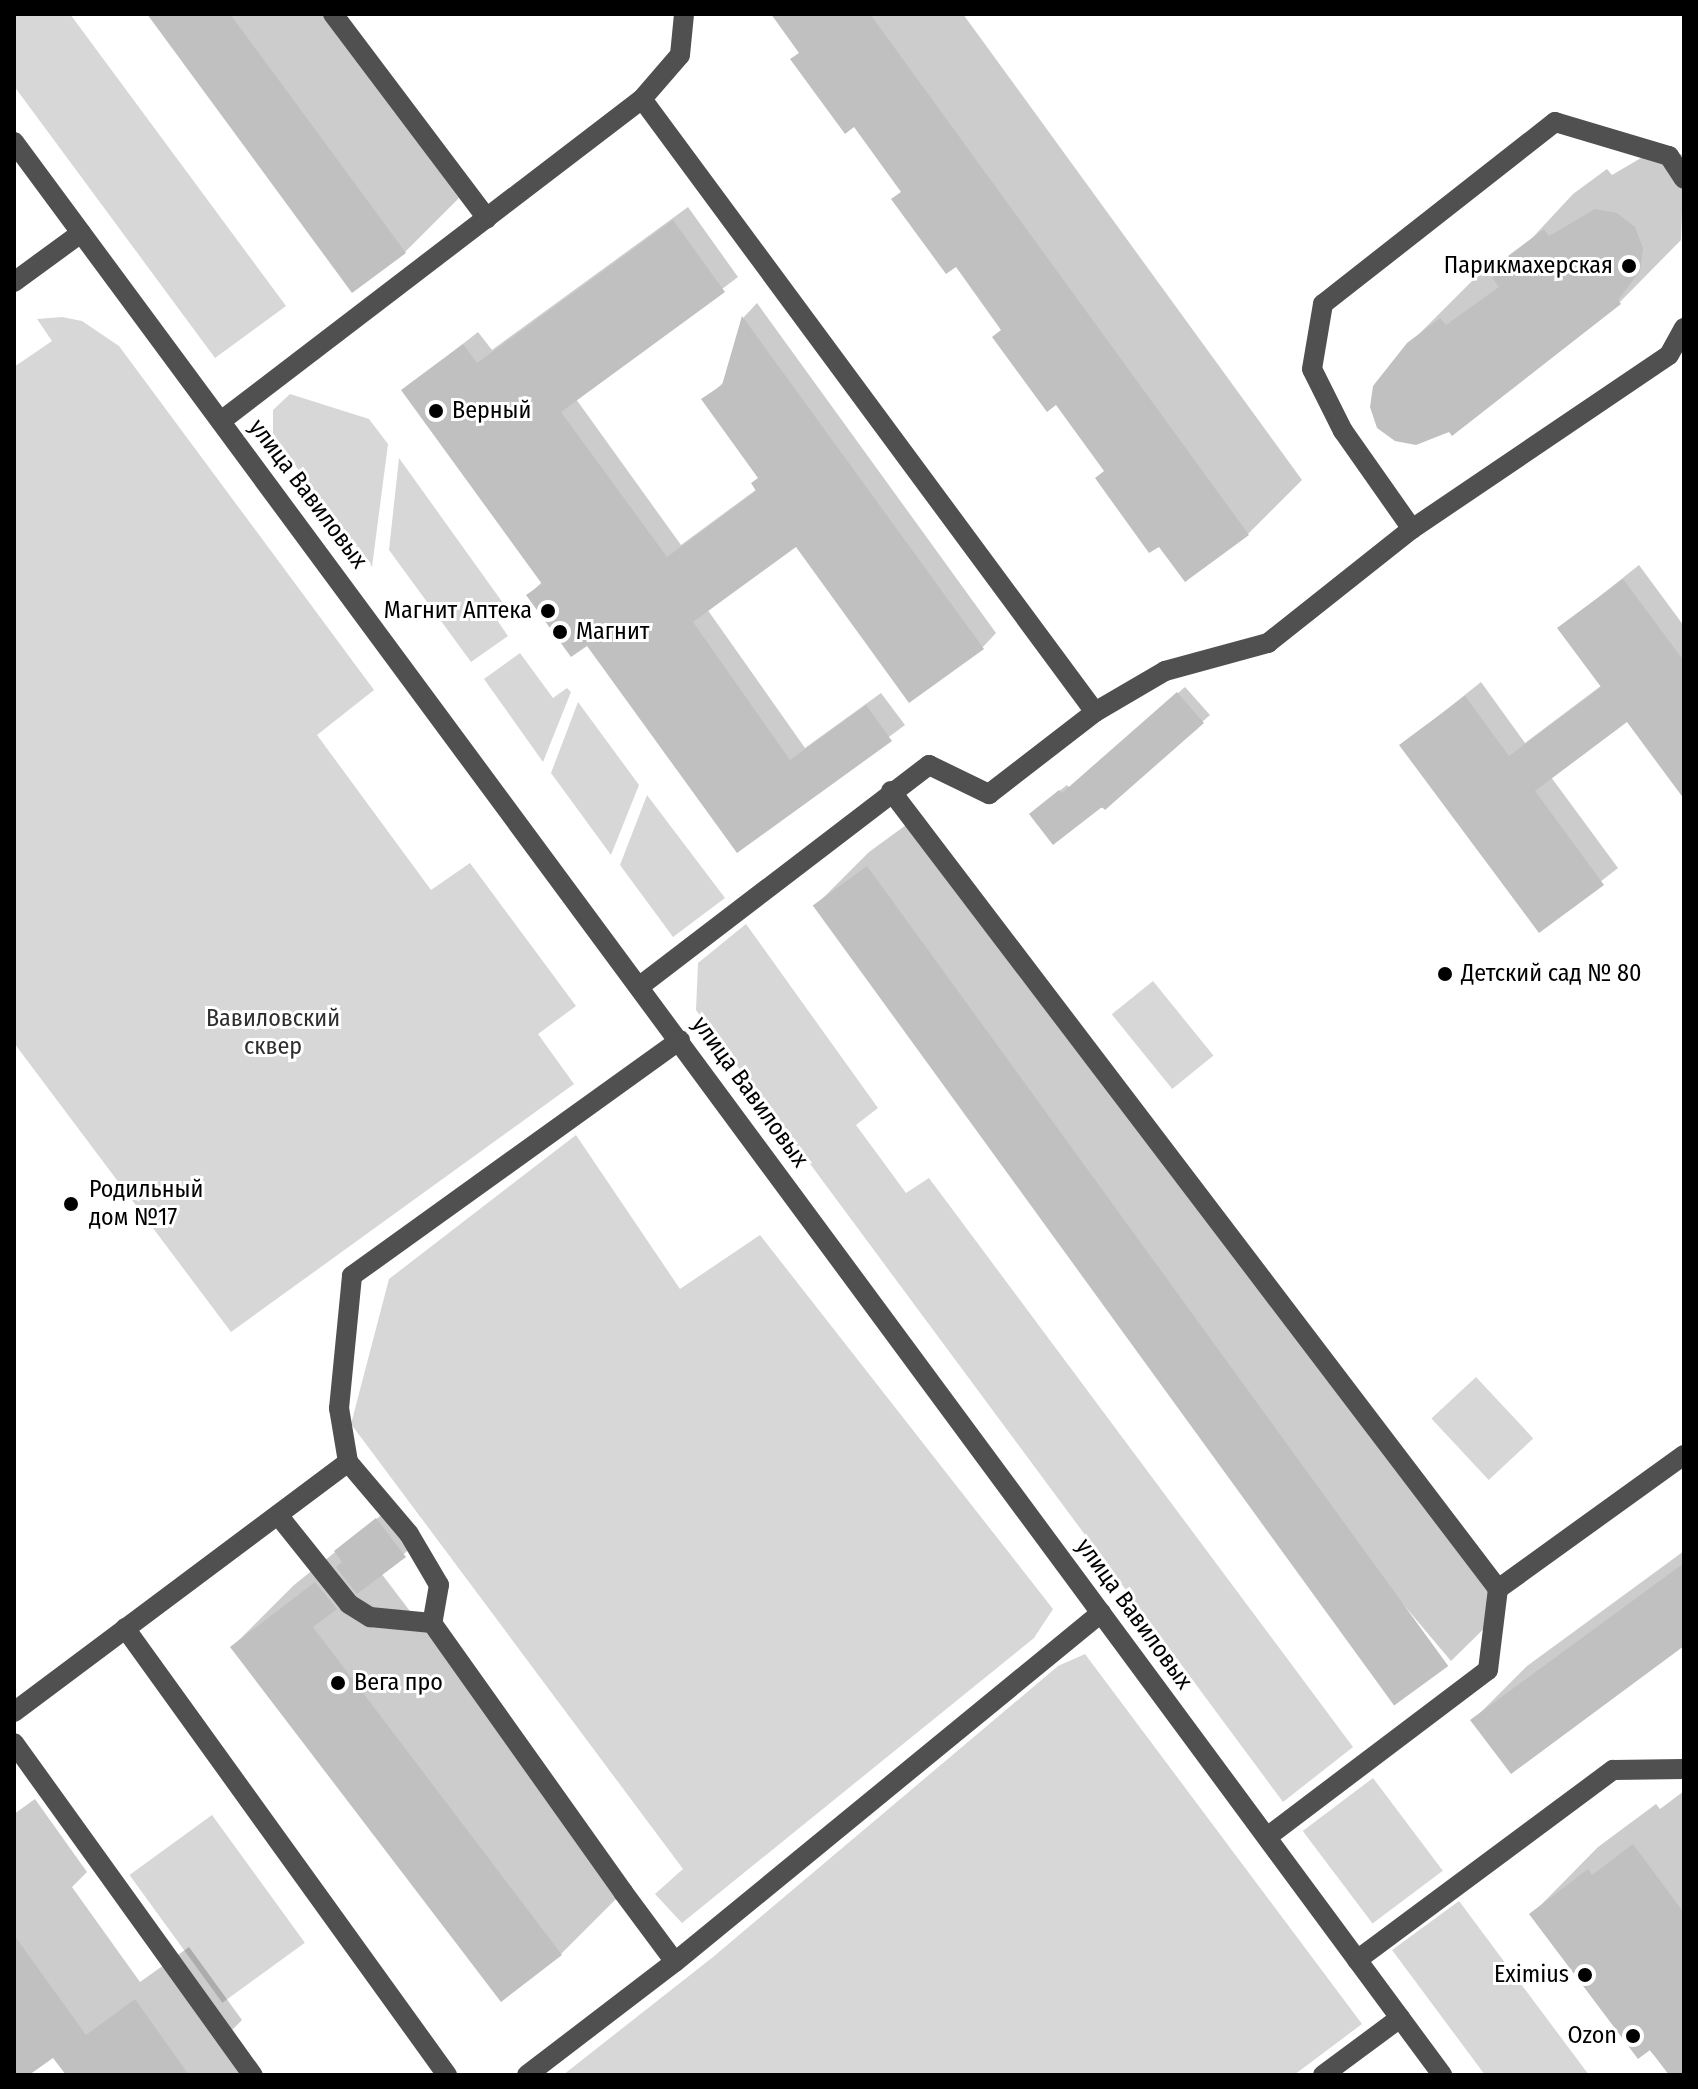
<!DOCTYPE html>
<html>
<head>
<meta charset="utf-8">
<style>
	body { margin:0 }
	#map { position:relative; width:1698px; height:2089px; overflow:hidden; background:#fff; font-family:"Fira Sans Condensed",sans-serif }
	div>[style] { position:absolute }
	.green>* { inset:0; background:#d7d7d7; transform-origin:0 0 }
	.shadow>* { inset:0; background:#0003 }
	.building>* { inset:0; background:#c0c0c0; transform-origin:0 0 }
	.minor>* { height:20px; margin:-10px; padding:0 10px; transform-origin:10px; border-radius:10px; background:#505050 }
	.dots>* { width:22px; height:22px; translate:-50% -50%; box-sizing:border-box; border:4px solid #fff; border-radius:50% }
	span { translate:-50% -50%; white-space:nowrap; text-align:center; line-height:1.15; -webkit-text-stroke:6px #fff; paint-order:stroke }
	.poi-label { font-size:24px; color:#000 }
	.right { translate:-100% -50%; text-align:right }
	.left { translate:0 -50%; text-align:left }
	.street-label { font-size:24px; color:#000 }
	.park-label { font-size:24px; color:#2e2e2e }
	.frame { position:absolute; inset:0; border:16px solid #000; pointer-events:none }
</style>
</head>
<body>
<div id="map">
	<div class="green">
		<i style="clip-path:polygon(14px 14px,70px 14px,286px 306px,215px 358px,14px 86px)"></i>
		<i style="clip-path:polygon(62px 317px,82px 321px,119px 346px,374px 690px,317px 735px,431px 890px,470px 863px,576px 1006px,538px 1034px,574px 1084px,231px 1332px,14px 1043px,14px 367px,52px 341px,37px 319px)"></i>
		<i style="clip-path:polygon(290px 394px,369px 419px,388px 444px,372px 567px,273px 436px,273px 410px)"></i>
		<i style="clip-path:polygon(399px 458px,508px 610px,497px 620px,508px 636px,471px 662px,389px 550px)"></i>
		<i style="clip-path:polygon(520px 653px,553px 698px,567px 688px,571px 692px,543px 762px,484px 679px)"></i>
		<i style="clip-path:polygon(578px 702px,639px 785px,611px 855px,551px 773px)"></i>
		<i style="clip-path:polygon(647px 795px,725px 898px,673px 937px,620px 865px)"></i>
		<i style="clip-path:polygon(746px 924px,878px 1108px,856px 1125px,906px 1193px,929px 1178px,1353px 1747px,1283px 1802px,696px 1010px,698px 963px)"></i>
		<i style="left:1153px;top:981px;width:96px;height:53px;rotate:51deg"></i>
		<i style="clip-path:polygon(576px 1135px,680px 1289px,760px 1235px,1053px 1609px,1034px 1638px,682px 1923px,655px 1894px,683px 1869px,351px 1424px,389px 1279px)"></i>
		<i style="left:1476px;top:1377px;width:84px;height:61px;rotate:47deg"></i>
		<i style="clip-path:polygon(1085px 1654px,1362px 2024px,1294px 2075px,563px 2075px,713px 1957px,1058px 1666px)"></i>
		<i style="left:1373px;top:1778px;width:116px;height:88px;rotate:53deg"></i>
		<i style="left:212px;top:1815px;width:158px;height:102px;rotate:54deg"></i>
		<i style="clip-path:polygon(1459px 1901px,1589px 2075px,1485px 2075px,1392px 1950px)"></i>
	</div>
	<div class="shadow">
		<i style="clip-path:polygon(150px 14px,323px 14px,459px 198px,405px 252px)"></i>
		<i style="clip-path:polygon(784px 14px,963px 14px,1302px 480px,1248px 534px,1106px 470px,956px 265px,894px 199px,902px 191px,854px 124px,793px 59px,801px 51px)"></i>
		<i style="clip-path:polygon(1658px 148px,1684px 155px,1681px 240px,1619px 303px,1450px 429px,1409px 344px,1472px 281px,1503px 258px,1508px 264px,1573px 194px,1607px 169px,1612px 175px)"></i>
		<i style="clip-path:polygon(688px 207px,738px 277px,576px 399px,681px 545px,757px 489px,760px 477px,704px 400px,725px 381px,744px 317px,757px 303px,996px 633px,983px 647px,796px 545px,707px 609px,805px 748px,881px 693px,905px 725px,737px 850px,587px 643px,528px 595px,542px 582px,404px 390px,478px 332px,492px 350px)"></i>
		<i style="clip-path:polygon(1639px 565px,1684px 626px,1684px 796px,1627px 719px,1551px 777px,1618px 868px,1539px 930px,1402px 745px,1481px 682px,1525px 743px,1602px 685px,1560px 628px)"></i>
		<i style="clip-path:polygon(1185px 687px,1210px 715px,1105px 808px,1039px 807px,1067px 785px,1070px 788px)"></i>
		<i style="clip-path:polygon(921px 814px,1505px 1608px,1451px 1661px,815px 906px,869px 852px)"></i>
		<i style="clip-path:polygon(384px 1513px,411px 1548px,381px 1573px,623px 1892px,561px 1954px,502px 1999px,232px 1647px,294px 1585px)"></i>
		<i style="clip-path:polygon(1684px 1551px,1684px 1644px,1473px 1720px,1527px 1666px)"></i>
		<i style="clip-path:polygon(1684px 1791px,1684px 2075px,1671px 2075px,1532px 1914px,1598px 1847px,1656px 1804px,1660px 1809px)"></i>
		<i style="clip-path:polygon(35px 1799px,87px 1872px,72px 1887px,140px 1982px,189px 1947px,242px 2020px,227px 2035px,256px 2075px,68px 2075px,53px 2055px,26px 2075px,14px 2075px,14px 1814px)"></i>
	</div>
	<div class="building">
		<i style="clip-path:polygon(147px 14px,230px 14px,406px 253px,352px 293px)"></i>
		<i style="clip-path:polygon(771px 14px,870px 14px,1249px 535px,1185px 582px,1159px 547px,1149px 553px,1095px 478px,1104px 471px,1056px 405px,1047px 412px,992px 337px,1001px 330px,956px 267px,946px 274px,891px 199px,901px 192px,854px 127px,845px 134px,790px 59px,799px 53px)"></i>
		<i style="clip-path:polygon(1595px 209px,1617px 213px,1635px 227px,1643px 248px,1640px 271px,1618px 300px,1621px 304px,1452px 436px,1449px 432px,1416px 445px,1395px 441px,1377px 428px,1370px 407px,1373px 386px,1407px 343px,1440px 318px,1446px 325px,1499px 287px,1492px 278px,1513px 263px,1508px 256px,1544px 229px,1549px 236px)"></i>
		<i style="clip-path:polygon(673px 220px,725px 292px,561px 412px,667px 557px,756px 491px,751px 483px,758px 478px,701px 399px,722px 385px,742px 316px,984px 649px,909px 703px,796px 547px,693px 622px,790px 760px,866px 705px,892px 741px,737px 853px,587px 646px,571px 657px,526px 595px,542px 584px,401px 390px,463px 344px,477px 363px)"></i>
		<i style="clip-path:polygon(1623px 579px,1684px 661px,1684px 799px,1627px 722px,1535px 791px,1604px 885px,1539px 933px,1399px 745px,1465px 696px,1509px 756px,1601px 687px,1557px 628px)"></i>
		<i style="clip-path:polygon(1177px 692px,1204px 723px,1105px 810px,1102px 807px,1053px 845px,1029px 814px,1059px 790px,1062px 793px)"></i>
		<i style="left:867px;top:866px;width:989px;height:67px;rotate:54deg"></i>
		<i style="clip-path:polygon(376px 1518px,406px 1557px,357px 1594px,336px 1567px,342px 1562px,334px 1551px)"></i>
		<i style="clip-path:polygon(1684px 1563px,1684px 1646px,1511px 1774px,1470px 1720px)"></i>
		<i style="clip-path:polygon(315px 1582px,337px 1609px,313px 1627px,562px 1955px,501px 2002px,230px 1647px)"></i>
		<i style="clip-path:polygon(1633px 1844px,1684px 1913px,1684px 2075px,1669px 2075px,1650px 2050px,1638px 2059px,1529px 1914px,1588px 1869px,1592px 1875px)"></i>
		<i style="clip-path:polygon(14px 1935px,86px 2035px,135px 1999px,189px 2075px,66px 2075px,53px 2058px,29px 2075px,14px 2075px)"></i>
	</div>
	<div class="minor">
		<i style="left:333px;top:14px;width:256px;rotate:53deg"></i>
		<i style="left:14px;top:142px;width:2403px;rotate:53.54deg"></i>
		<i style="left:14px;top:282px;width:83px;rotate:-36.2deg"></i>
		<i style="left:221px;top:421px;width:530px;rotate:-37.41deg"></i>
		<i style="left:642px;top:99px;width:58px;rotate:-49.2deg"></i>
		<i style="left:680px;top:55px;width:41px;rotate:-84.4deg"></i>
		<i style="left:1412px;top:529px;width:120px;rotate:-125.1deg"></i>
		<i style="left:1343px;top:431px;width:69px;rotate:-116.6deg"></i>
		<i style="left:1312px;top:369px;width:66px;rotate:-80.4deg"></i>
		<i style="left:1323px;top:304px;width:295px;rotate:-38.1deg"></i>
		<i style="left:1555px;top:122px;width:119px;rotate:16.6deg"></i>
		<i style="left:1669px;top:156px;width:27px;rotate:57deg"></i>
		<i style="left:1095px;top:712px;width:81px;rotate:-30.4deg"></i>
		<i style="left:1165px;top:671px;width:107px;rotate:-15.2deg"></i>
		<i style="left:1268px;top:643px;width:184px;rotate:-38.4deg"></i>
		<i style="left:1412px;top:529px;width:310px;rotate:-34.1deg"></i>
		<i style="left:1669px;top:355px;width:31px;rotate:-61deg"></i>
		<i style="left:891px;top:791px;width:1003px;rotate:52.74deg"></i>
		<i style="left:1498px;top:1589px;width:229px;rotate:-35.8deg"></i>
		<i style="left:640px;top:986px;width:364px;rotate:-37.4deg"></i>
		<i style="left:929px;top:765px;width:67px;rotate:25.8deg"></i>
		<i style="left:989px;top:794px;width:134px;rotate:-37.7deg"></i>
		<i style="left:1095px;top:712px;width:762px;rotate:-126.46deg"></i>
		<i style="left:680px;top:1040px;width:404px;rotate:144.3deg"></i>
		<i style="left:352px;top:1276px;width:133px;rotate:95.6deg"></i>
		<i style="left:339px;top:1408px;width:55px;rotate:80.5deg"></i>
		<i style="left:348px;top:1462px;width:94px;rotate:49.7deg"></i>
		<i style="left:409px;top:1534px;width:59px;rotate:59.5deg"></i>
		<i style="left:439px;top:1585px;width:39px;rotate:100deg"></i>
		<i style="left:432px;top:1623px;width:330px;rotate:54.6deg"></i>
		<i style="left:623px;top:1892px;width:87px;rotate:53.4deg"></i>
		<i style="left:675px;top:1962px;width:551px;rotate:-39.33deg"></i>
		<i style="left:278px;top:1515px;width:114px;rotate:51.4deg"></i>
		<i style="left:349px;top:1604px;width:25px;rotate:32deg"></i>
		<i style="left:370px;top:1617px;width:62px;rotate:5.5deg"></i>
		<i style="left:125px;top:1628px;width:551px;rotate:54.23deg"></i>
		<i style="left:14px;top:1712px;width:417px;rotate:-36.8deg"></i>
		<i style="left:14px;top:1743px;width:409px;rotate:54.3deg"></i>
		<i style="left:1267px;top:1837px;width:277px;rotate:-37.1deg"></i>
		<i style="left:1488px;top:1670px;width:82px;rotate:-83deg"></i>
		<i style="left:1357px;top:1960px;width:319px;rotate:-36.6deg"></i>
		<i style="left:1613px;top:1770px;width:71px;rotate:-0.8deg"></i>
		<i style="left:527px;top:2075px;width:186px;rotate:-37.4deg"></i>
		<i style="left:1323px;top:2075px;width:96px;rotate:-36.5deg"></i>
	</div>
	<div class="dots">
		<i style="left:1629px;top:266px;background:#000"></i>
		<i style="left:436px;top:411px;background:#000"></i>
		<i style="left:548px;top:611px;background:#000"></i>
		<i style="left:560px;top:632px;background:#000"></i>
		<i style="left:1445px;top:974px;background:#000"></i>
		<i style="left:71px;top:1204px;background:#000"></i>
		<i style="left:338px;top:1683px;background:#000"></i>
		<i style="left:1585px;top:1975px;background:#000"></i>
		<i style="left:1633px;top:2036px;background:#000"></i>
	</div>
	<div class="poi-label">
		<span class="right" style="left:1613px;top:266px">Парикмахерская</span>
		<span class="left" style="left:452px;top:411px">Верный</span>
		<span class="right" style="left:532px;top:611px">Магнит Аптека</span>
		<span class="left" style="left:576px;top:632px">Магнит</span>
		<span class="left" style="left:1461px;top:974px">Детский сад № 80</span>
		<span class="left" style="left:89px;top:1204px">Родильный<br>дом №17</span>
		<span class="left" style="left:354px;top:1683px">Вега про</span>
		<span class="right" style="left:1569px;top:1975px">Eximius</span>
		<span class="right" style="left:1617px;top:2036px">Ozon</span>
	</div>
	<div class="street-label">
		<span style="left:308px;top:494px;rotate:53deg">улица Вавиловых</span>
		<span style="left:750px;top:1092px;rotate:54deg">улица Вавиловых</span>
		<span style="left:1134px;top:1614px;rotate:54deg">улица Вавиловых</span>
	</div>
	<div class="park-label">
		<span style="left:273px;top:1033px">Вавиловский<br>сквер</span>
	</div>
	<div class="frame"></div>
</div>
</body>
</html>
